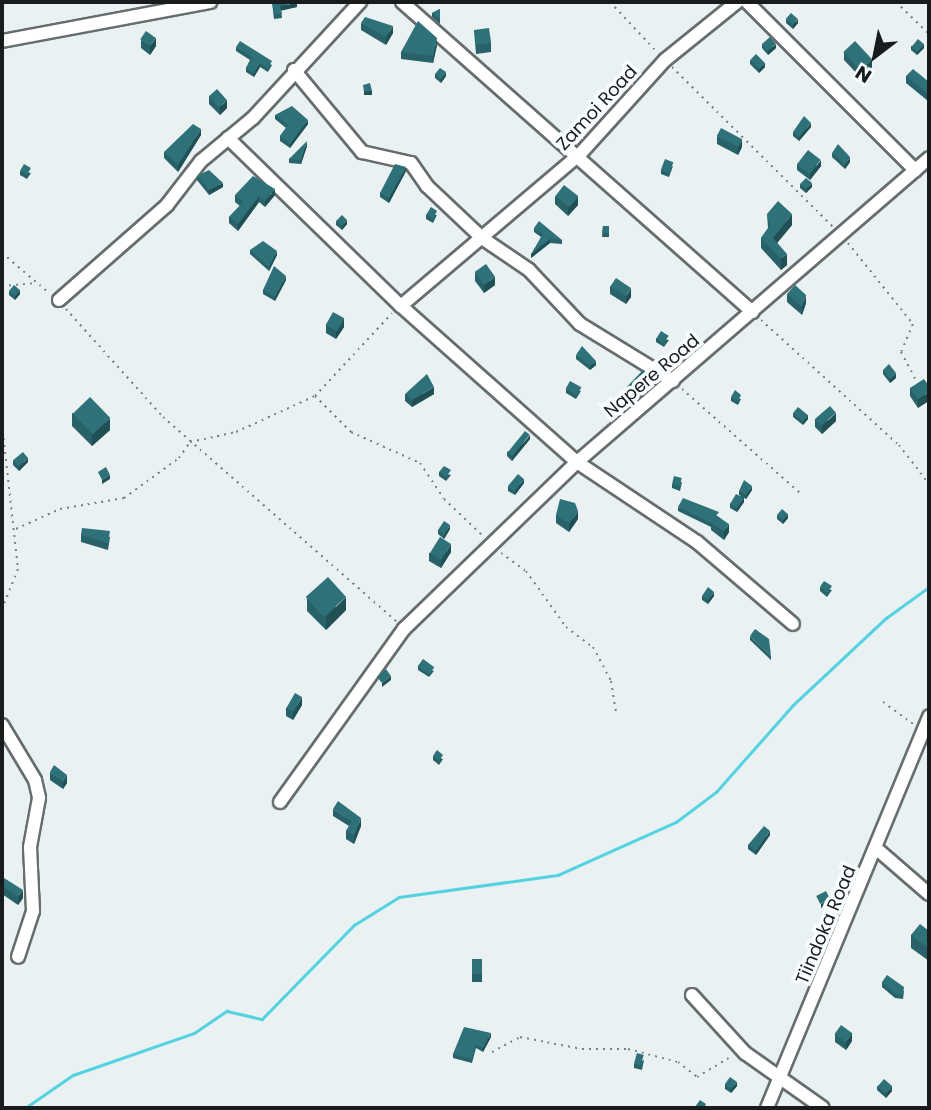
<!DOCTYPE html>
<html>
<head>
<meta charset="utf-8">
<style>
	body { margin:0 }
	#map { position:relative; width:931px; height:1110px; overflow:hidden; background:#e9f1f2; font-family:Poppins,sans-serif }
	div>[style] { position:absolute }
	.stream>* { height:2.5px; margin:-1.25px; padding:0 1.25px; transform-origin:1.25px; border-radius:1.25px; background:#53d3e0 }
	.path>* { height:2px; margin-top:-1px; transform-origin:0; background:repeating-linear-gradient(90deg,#7c8182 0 2px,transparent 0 7px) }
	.roads { filter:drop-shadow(2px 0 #666d6e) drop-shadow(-2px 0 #666d6e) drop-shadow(0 2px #666d6e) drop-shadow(0 -2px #666d6e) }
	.minor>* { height:12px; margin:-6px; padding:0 6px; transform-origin:6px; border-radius:6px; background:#fff }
	.wall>* { inset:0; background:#286167; transform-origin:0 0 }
	.shaded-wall>* { inset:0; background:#204f54; transform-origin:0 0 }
	.building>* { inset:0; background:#2e7178; transform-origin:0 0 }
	span { translate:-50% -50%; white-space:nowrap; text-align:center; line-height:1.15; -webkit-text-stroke:7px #f8feff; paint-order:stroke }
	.street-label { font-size:18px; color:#191c1d }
	.frame { position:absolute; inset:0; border:4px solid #191c1d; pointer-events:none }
	.north { position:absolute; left:840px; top:21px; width:70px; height:70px; -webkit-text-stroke:5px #f8feff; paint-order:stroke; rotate:212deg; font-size:19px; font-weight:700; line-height:28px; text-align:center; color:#191c1d }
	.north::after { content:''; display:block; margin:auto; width:24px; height:32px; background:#191c1d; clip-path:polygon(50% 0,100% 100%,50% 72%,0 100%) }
</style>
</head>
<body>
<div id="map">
	<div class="stream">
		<i style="left:25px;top:1108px;width:58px;rotate:-34.5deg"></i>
		<i style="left:73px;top:1075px;width:128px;rotate:-19.1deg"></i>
		<i style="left:194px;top:1033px;width:40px;rotate:-34deg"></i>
		<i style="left:227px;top:1011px;width:36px;rotate:13deg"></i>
		<i style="left:262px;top:1019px;width:132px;rotate:-45.6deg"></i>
		<i style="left:354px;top:925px;width:53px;rotate:-31.9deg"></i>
		<i style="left:399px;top:897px;width:161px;rotate:-7.9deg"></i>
		<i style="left:558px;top:875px;width:129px;rotate:-24.2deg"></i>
		<i style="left:676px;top:822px;width:50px;rotate:-36.9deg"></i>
		<i style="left:716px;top:792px;width:115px;rotate:-48.5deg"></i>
		<i style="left:792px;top:706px;width:129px;rotate:-43.1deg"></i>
		<i style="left:886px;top:618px;width:53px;rotate:-35.8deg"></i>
	</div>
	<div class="path">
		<i style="left:610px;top:2px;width:67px;rotate:46.8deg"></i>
		<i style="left:896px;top:2px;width:46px;rotate:44.1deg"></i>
		<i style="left:672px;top:67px;width:226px;rotate:44.8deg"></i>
		<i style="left:848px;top:243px;width:104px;rotate:51.3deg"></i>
		<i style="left:913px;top:324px;width:30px;rotate:113deg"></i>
		<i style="left:901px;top:352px;width:32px;rotate:62deg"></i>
		<i style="left:2px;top:253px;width:62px;rotate:40.4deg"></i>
		<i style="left:2px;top:286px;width:33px;rotate:-5deg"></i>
		<i style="left:66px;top:309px;width:145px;rotate:48.1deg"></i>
		<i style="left:163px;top:417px;width:310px;rotate:41.2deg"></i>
		<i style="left:761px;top:320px;width:186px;rotate:42.2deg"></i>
		<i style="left:899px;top:445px;width:49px;rotate:52.4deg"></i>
		<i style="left:682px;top:389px;width:157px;rotate:41.4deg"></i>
		<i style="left:315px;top:396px;width:51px;rotate:45deg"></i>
		<i style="left:351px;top:432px;width:76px;rotate:24.2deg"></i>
		<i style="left:420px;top:463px;width:43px;rotate:56.3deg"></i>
		<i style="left:444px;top:499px;width:55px;rotate:43.5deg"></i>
		<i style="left:2px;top:424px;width:146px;rotate:83.7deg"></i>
		<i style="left:18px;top:569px;width:43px;rotate:111.8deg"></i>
		<i style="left:16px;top:529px;width:48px;rotate:-24.4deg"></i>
		<i style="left:60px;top:509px;width:65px;rotate:-9.8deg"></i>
		<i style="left:124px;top:498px;width:68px;rotate:-36deg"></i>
		<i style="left:179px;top:458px;width:19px;rotate:-55deg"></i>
		<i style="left:190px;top:442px;width:47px;rotate:-12.3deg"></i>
		<i style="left:236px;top:432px;width:87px;rotate:-24.5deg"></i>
		<i style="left:315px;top:396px;width:113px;rotate:-47.1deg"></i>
		<i style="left:501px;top:553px;width:31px;rotate:36deg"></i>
		<i style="left:526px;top:571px;width:69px;rotate:54.5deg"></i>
		<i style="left:566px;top:627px;width:34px;rotate:37deg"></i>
		<i style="left:593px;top:647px;width:38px;rotate:62deg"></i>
		<i style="left:611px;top:681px;width:33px;rotate:81deg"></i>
		<i style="left:883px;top:702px;width:37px;rotate:36deg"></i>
		<i style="left:492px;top:1052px;width:32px;rotate:-28deg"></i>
		<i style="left:520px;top:1037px;width:63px;rotate:11deg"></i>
		<i style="left:582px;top:1049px;width:46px"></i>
		<i style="left:628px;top:1049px;width:52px;rotate:14.6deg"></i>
		<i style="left:678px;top:1062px;width:24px;rotate:38deg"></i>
		<i style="left:697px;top:1077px;width:41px;rotate:-31deg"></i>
	</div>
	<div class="roads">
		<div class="minor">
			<i style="left:402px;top:2px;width:468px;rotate:41.5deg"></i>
			<i style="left:737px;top:2px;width:92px;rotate:141.1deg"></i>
			<i style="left:665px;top:60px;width:127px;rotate:132.1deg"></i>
			<i style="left:580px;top:154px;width:235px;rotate:139.7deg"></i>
			<i style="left:401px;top:306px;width:235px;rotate:41.6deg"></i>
			<i style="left:577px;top:462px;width:144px;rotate:33.7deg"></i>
			<i style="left:697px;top:542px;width:126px;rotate:40.5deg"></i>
			<i style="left:747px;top:2px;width:238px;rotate:45deg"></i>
			<i style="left:2px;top:41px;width:212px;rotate:-10.6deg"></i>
			<i style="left:294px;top:70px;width:107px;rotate:50.3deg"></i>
			<i style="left:362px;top:152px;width:50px;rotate:12.7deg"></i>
			<i style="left:411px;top:163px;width:28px;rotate:55deg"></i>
			<i style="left:427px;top:186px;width:76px;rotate:43.4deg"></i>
			<i style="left:482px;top:238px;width:57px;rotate:34.2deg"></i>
			<i style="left:529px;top:270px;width:74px;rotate:46.6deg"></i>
			<i style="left:580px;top:324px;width:109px;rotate:31.5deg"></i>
			<i style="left:228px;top:138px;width:241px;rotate:44.2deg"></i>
			<i style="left:59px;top:300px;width:144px;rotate:-41.3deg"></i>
			<i style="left:167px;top:205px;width:56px;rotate:-52.3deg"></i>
			<i style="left:201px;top:161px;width:67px;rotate:-39.6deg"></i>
			<i style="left:253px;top:118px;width:158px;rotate:-47.3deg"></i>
			<i style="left:2px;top:725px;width:64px;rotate:59deg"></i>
			<i style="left:35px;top:780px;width:18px;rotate:77deg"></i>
			<i style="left:39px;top:798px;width:50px;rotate:100.4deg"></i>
			<i style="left:30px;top:847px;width:64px;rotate:87.3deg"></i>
			<i style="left:33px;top:911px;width:48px;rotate:108.1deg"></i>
			<i style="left:280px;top:802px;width:213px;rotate:-54.4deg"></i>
			<i style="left:404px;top:629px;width:240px;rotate:-44deg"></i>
			<i style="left:577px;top:462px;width:465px;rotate:-40.8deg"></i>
			<i style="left:878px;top:850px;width:67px;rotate:40.8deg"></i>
			<i style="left:692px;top:995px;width:79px;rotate:47.6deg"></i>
			<i style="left:745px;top:1053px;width:95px;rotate:35.2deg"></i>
			<i style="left:767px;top:1108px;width:424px;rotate:-67.5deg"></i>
		</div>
	</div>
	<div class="wall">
		<i style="clip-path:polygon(272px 2px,297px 7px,281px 10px,282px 18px,274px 19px)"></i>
		<i style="clip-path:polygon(440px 9px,440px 24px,432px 17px,432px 13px)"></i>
		<i style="clip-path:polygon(786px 19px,798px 23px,793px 29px,786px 23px)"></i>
		<i style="clip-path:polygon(361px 23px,393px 33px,386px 45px,361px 30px)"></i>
		<i style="clip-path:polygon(474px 30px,491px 43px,491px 52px,476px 54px)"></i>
		<i style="clip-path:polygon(141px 40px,156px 46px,150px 55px,141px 48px)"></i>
		<i style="clip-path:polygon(762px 44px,776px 48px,768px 55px,762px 48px)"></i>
		<i style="clip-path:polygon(437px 45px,433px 63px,401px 59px,401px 52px)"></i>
		<i style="clip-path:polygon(911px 46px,924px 48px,917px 55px,911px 50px)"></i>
		<i style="clip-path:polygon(236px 47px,272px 65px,268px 72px,260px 67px,254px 77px,246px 72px,246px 68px,250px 60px,236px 51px)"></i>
		<i style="clip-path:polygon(844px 52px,872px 67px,861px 78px,844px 60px)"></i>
		<i style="clip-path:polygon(750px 60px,765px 67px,759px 73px,750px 64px)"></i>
		<i style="clip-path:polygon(435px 74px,446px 76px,441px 83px,435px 78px)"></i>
		<i style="clip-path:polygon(906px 76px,929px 82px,929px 99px,928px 101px,906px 83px)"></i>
		<i style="clip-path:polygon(209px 96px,227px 108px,220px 115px,209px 104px)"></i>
		<i style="clip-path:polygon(275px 115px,308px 124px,290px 148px,280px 141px,280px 136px,286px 128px,275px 119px)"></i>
		<i style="clip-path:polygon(811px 127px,799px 141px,793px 136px,793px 132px)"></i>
		<i style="clip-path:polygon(201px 135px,178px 172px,164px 158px,164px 152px)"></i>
		<i style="clip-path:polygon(717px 136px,742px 147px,738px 155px,717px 144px)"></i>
		<i style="clip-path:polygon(307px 146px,301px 164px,289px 163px,289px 159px)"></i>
		<i style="clip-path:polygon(832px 153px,850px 162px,845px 169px,832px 157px)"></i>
		<i style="clip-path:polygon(797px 164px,821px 166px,810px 180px,797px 170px)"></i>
		<i style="clip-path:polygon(673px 166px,669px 177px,661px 174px,661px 170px)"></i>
		<i style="clip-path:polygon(20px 171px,31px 173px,27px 179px,20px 175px)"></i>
		<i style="clip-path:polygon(406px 171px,389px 203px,380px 197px,380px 193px)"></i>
		<i style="clip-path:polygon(197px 176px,223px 187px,209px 195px,197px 180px)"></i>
		<i style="clip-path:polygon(800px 184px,812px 187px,806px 193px,800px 188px)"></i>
		<i style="clip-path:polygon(235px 195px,275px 195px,265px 207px,259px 202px,238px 231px,229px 223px,229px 217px,240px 206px,235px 202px)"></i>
		<i style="clip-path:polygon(555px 196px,578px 205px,568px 216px,555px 204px)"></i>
		<i style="clip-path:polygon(767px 214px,792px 225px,777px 243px,787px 265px,781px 270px,761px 248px,761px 238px,768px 228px)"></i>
		<i style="clip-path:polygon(426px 215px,437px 215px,433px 223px,426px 219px)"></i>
		<i style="clip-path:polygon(336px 221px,347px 224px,342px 230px,336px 225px)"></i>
		<i style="clip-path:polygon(603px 226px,609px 226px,609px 237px,602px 237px)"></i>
		<i style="clip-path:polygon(534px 228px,562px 240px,562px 244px,550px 243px,531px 258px,541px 237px,534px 232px)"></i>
		<i style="clip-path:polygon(250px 250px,277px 255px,269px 271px,250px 254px)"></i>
		<i style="clip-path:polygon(475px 273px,495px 285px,484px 293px,475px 281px)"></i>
		<i style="clip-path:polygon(286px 280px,275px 301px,263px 294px,263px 290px)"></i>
		<i style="clip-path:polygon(610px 286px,631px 297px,626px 304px,610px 294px)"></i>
		<i style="clip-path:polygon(9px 291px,20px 294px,15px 300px,9px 295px)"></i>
		<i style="clip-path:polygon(787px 294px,806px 303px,802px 315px,787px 302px)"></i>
		<i style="clip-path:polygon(326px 325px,344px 327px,336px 339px,326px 333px)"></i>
		<i style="clip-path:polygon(656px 338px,669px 340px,664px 347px,656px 342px)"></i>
		<i style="clip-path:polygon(576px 355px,596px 365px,590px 370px,576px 359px)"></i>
		<i style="clip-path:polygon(883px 370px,896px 378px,890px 383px,883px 374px)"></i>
		<i style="clip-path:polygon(653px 385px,629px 405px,622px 399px,622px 392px)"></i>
		<i style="clip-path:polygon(929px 386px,918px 408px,910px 396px,910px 388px)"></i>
		<i style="clip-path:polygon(566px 389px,581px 391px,576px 399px,566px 393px)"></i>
		<i style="clip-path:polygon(405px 394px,434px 394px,412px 407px,405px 401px)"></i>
		<i style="clip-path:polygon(731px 397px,741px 399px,738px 405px,731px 401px)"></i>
		<i style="clip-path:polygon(72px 413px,110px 430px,92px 446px,72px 426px)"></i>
		<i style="clip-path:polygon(793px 413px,808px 419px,803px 425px,793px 417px)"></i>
		<i style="clip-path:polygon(815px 419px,836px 421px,822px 434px,815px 427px)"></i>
		<i style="clip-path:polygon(530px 439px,512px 461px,507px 456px,507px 452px)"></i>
		<i style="clip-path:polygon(13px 461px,28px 462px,19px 471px,13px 465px)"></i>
		<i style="clip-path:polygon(439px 472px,451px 475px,446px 481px,439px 476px)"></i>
		<i style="clip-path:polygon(682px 482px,680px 491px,672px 488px,672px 484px)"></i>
		<i style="clip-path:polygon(524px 483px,515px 495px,508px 491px,508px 487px)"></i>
		<i style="clip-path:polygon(752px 490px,746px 499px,744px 498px,744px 502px,737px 512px,730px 508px,730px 504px,741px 496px,739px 495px,739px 491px)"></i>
		<i style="clip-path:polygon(678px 507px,719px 517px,729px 532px,724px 540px,711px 530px,711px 527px,678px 511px)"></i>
		<i style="clip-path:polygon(556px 515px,578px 519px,569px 532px,556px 523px)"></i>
		<i style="clip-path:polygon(777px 515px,788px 518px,783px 524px,777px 519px)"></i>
		<i style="clip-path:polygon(450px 529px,444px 539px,438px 534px,438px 530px)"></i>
		<i style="clip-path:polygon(81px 535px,110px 537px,108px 550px,81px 542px)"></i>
		<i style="clip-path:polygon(451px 552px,441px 568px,429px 561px,429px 553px)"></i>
		<i style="clip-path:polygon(820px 587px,832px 590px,827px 597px,820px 591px)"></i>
		<i style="clip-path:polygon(702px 596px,714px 596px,708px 604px,702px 600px)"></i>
		<i style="clip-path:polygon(307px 598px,346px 610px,326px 630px,307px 611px)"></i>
		<i style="clip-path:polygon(750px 636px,771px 656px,771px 660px,750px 640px)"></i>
		<i style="clip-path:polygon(418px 666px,434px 671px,429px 677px,418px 670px)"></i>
		<i style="clip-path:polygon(302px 705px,293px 720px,286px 716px,286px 708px)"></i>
		<i style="clip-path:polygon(433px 756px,443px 759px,439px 765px,433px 760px)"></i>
		<i style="clip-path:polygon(50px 772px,67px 783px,63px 789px,50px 780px)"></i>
		<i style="clip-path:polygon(333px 809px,361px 826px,354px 844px,346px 839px,346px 831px,349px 826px,333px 816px)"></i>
		<i style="clip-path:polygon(770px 835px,756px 855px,748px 849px,748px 845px)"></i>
		<i style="clip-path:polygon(2px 882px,23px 898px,18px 905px,2px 894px)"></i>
		<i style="clip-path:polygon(929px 931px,929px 961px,911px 948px,911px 935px)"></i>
		<i style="left:472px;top:959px;width:10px;height:23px"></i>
		<i style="clip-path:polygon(882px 982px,904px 991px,903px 999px,895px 998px,882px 987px)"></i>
		<i style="clip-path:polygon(835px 1034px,852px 1041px,846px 1050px,835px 1042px)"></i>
		<i style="clip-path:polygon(491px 1037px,483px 1052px,476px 1048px,472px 1063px,453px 1058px,453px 1054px)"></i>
		<i style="clip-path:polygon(644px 1060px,642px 1070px,634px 1068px,634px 1064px)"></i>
		<i style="clip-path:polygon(725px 1084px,737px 1086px,731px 1093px,725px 1089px)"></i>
		<i style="clip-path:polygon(877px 1086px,892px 1091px,886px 1098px,877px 1090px)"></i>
	</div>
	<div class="shaded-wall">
		<i style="clip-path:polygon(297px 3px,297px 7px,280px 11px,280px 6px)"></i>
		<i style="clip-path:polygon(798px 19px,798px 23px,793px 29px,793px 25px)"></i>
		<i style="clip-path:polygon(393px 26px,393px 33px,386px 45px,386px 37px)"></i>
		<i style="clip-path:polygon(156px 38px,156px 46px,150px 55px,150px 46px)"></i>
		<i style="clip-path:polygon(437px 38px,437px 45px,433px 63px,433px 56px)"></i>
		<i style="clip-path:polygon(776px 44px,776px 48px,768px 55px,768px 51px)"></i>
		<i style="clip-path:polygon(924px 44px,924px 48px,917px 55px,917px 51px)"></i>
		<i style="clip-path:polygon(872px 59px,872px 67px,861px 78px,861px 70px)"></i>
		<i style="clip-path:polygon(260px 63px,260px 67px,254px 77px,254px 73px)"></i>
		<i style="clip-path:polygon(765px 63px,765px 67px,759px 73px,759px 69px)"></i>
		<i style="clip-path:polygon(446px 72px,446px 76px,441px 83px,441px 79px)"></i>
		<i style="left:372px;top:91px;width:4px;height:8px;rotate:90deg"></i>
		<i style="clip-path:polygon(227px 100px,227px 108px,220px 115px,220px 107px)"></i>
		<i style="clip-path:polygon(308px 120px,308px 124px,290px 148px,290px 144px)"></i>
		<i style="clip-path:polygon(811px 123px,811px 127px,799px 141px,799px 137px)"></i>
		<i style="clip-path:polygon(201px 129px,201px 135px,178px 172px,178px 165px)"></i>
		<i style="clip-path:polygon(742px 139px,742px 147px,738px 155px,738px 147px)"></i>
		<i style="clip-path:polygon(307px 141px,307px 146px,301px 164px,301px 160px)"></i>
		<i style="clip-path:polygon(850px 157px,850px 162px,845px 169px,845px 165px)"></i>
		<i style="clip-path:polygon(821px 160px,821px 166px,810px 180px,810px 174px)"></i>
		<i style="clip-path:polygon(406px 167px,406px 171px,389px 203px,389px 198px)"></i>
		<i style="clip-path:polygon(223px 183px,223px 187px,209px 195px,209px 190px)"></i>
		<i style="clip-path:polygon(812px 183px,812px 187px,806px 193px,806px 189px)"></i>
		<i style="clip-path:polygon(275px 189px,275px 195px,265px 207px,265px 201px)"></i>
		<i style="clip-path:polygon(259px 196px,259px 202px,238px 231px,238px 224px)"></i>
		<i style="clip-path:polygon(578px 196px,578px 205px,568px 216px,568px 208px)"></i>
		<i style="clip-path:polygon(792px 214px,792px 225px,773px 248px,773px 238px)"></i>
		<i style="clip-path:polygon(347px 220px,347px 224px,342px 230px,342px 226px)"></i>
		<i style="clip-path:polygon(550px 239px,550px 243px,531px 258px,531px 254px)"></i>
		<i style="clip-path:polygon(277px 251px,277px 255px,269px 271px,269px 267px)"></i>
		<i style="clip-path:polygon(787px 254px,787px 265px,781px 270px,781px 259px)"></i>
		<i style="clip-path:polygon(286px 276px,286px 280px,275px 301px,275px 297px)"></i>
		<i style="clip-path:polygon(495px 277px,495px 285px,484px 293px,484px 285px)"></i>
		<i style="clip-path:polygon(631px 288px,631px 297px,626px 304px,626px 296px)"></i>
		<i style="clip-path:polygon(20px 290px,20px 294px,15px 300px,15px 296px)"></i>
		<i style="clip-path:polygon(806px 295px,806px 303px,802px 315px,802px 307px)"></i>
		<i style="clip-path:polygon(344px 318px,344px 327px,336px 339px,336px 331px)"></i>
		<i style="clip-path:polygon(596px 361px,596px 365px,590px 370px,590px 366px)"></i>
		<i style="clip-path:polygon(896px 373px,896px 378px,890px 383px,890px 379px)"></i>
		<i style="clip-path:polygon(653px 378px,653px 385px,629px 405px,629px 398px)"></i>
		<i style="clip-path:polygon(434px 387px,434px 394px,412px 407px,412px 400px)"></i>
		<i style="clip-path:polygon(929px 392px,929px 401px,918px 408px,918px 399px)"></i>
		<i style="clip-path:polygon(836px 413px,836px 421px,822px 434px,822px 426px)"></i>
		<i style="clip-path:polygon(808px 415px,808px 419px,803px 425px,803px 421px)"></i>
		<i style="clip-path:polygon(110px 418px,110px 430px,92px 446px,92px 434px)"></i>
		<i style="clip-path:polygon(530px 435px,530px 439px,512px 461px,512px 457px)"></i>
		<i style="clip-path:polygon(28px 458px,28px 462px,19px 471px,19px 467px)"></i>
		<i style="clip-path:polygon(110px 475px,110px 479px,102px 484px,102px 480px)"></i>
		<i style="clip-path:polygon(524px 479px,524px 483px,515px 495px,515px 491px)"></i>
		<i style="clip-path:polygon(752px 486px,752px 490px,746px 499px,746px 495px)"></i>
		<i style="clip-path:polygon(744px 498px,744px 502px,737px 512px,737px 508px)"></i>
		<i style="clip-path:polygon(578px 511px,578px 519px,569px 532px,569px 524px)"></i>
		<i style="clip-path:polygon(788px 514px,788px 518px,783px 524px,783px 520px)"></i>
		<i style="clip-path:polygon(729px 524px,729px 532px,724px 540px,724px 532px)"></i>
		<i style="clip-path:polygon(450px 525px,450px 529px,444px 539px,444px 535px)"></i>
		<i style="clip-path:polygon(451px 544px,451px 552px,441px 568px,441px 560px)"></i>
		<i style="clip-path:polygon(714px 592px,714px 596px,708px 604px,708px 600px)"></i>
		<i style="clip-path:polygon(346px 597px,346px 610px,326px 630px,326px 617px)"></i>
		<i style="clip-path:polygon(391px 676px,391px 680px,382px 687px,382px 683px)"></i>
		<i style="clip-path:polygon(302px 697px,302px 705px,293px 720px,293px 712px)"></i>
		<i style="clip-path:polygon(67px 775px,67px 783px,63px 789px,63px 781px)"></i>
		<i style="clip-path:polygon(361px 818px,361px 826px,354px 844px,354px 836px)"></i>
		<i style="clip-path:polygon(770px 831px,770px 835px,756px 855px,756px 851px)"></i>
		<i style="clip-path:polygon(23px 890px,23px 898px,18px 905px,18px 897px)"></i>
		<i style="clip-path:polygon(830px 899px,830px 903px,821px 908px,821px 904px)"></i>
		<i style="clip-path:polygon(491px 1033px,491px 1037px,483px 1052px,483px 1048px)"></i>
		<i style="clip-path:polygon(852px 1033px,852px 1041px,846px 1050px,846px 1042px)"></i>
		<i style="clip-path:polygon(737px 1082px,737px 1086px,731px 1093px,731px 1089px)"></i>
		<i style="clip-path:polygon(892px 1086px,892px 1091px,886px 1098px,886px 1094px)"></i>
	</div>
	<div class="building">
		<i style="clip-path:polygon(272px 2px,297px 2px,297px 3px,280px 6px,282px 14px,274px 15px)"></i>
		<i style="clip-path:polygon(440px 9px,440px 19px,432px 13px)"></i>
		<i style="left:791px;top:13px;width:9px;height:8px;rotate:41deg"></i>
		<i style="clip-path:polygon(365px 17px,393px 26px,386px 37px,361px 23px)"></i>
		<i style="clip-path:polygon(418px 21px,437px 38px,433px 56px,401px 52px)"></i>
		<i style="left:489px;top:28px;width:15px;height:15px;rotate:82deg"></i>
		<i style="left:146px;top:31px;width:12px;height:10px;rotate:35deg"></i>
		<i style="left:770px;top:37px;width:9px;height:11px;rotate:49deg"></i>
		<i style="left:918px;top:39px;width:8px;height:10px;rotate:40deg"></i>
		<i style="clip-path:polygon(240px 41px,272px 61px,268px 68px,260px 63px,254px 73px,246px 68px,252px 57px,236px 47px)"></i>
		<i style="left:855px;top:41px;width:25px;height:16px;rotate:47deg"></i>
		<i style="left:756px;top:54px;width:13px;height:8px;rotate:45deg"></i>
		<i style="clip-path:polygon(440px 68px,446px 72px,441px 79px,435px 74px)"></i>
		<i style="clip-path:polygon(913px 69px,929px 82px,929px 92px,928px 94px,906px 76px)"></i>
		<i style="clip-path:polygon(370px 83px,372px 91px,364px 92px,363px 85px)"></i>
		<i style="left:217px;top:89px;width:15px;height:11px;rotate:48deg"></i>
		<i style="clip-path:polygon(292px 106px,308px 120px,290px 144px,280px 136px,288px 125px,275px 115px)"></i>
		<i style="clip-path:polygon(804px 116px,811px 123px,799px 137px,793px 132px)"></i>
		<i style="clip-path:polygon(193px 124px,201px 129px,178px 165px,164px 152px)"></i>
		<i style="left:721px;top:128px;width:24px;height:9px;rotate:28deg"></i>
		<i style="clip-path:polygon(307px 141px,301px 160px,289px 159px)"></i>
		<i style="clip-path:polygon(838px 144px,850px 157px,845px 165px,832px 153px)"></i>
		<i style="left:808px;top:150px;width:16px;height:18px;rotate:38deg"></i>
		<i style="left:665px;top:159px;width:9px;height:12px;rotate:21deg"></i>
		<i style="left:24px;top:164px;width:8px;height:8px;rotate:30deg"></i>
		<i style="clip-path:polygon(395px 164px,406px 167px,389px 198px,380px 193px)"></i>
		<i style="clip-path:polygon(209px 170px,223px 183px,209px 190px,197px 176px)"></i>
		<i style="clip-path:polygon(253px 176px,275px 189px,265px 201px,259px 196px,238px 224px,229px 217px,243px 202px,235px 195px)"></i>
		<i style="clip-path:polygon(806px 178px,812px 183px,806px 189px,800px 184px)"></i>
		<i style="left:564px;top:185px;width:18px;height:14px;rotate:38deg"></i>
		<i style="clip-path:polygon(778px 201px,792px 214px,773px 238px,787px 254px,781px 259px,761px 238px,770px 226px,767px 214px)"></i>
		<i style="clip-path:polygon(431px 207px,437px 211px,433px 219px,426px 215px)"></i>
		<i style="clip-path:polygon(342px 215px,347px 220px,342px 226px,336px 221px)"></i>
		<i style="clip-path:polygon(539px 221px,562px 240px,550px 239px,531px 254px,543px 234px,534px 228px)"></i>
		<i style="clip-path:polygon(603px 226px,609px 226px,609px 233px,602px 233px)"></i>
		<i style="clip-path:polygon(263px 241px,277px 251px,269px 267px,250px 250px)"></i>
		<i style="left:486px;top:264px;width:16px;height:14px;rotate:55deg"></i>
		<i style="clip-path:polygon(274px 266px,286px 276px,275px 297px,263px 290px)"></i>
		<i style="left:616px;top:278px;width:18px;height:10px;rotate:34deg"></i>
		<i style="left:14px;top:285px;width:8px;height:8px;rotate:40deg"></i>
		<i style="clip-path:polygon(795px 285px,806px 295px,802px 307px,787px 294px)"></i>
		<i style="left:333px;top:312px;width:13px;height:15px;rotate:29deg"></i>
		<i style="left:661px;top:331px;width:9px;height:9px;rotate:32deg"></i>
		<i style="clip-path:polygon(582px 346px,596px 361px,590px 366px,576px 355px)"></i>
		<i style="clip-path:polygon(889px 364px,896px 373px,890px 379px,883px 370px)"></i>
		<i style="clip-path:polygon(643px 370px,653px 378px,629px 398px,622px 392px)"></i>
		<i style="clip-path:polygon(427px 374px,434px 387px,412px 400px,405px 394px)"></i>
		<i style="clip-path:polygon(924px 379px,929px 386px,929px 392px,918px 399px,910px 388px)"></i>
		<i style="left:570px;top:381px;width:13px;height:9px;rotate:29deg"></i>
		<i style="clip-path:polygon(735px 390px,741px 395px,738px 401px,731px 397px)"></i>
		<i style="left:90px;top:397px;width:29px;height:24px;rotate:46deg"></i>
		<i style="left:830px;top:406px;width:9px;height:20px;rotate:49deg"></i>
		<i style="left:798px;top:407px;width:13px;height:8px;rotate:39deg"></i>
		<i style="left:525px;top:431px;width:6px;height:28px;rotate:39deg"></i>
		<i style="left:23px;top:452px;width:8px;height:13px;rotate:50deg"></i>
		<i style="clip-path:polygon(444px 466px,451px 470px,446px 477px,439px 472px)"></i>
		<i style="clip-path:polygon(106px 467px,110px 475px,102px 480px,98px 472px)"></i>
		<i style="left:518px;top:474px;width:8px;height:16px;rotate:40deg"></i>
		<i style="left:674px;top:476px;width:8px;height:8px;rotate:14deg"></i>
		<i style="clip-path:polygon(744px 480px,752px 486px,746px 495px,739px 491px)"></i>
		<i style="clip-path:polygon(736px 494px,744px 498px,737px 508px,730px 504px)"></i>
		<i style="clip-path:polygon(683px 498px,719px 512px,711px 522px,713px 524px,678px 507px)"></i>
		<i style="clip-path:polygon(560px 499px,575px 503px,578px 511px,569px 524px,556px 515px)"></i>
		<i style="left:782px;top:509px;width:8px;height:8px;rotate:40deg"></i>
		<i style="left:716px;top:515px;width:16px;height:9px;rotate:35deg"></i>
		<i style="clip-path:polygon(444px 521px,450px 525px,444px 535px,438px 530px)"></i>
		<i style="clip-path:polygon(82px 528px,110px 531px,108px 543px,81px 535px)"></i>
		<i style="left:440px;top:537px;width:13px;height:19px;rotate:32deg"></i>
		<i style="left:328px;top:577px;width:27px;height:30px;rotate:48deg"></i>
		<i style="clip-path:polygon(824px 581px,832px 586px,827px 593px,820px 587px)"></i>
		<i style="clip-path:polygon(708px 587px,714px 592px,708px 600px,702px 596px)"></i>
		<i style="clip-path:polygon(755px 629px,769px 639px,771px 656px,750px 636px)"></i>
		<i style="left:423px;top:659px;width:14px;height:9px;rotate:36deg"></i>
		<i style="clip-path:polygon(386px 669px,391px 676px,382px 683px,377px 677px)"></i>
		<i style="left:295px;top:693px;width:8px;height:17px;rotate:30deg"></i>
		<i style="clip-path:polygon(437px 750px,443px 755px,439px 761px,433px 756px)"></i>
		<i style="clip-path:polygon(54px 765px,67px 775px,63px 781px,50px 772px)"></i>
		<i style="clip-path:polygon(338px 801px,361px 818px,354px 836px,346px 831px,352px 821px,333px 809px)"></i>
		<i style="clip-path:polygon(764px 826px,770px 831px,756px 851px,748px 845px)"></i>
		<i style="clip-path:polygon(4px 878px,23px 890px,18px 897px,2px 886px,2px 882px)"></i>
		<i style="left:826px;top:891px;width:9px;height:11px;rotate:63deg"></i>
		<i style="clip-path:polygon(920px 924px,929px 931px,929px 949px,911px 935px)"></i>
		<i style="left:472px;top:959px;width:10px;height:15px"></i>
		<i style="clip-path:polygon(887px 975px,904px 987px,903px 995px,895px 994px,882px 982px)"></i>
		<i style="left:841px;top:1025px;width:14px;height:11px;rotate:36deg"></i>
		<i style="clip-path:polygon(464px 1027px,491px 1033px,483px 1048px,476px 1044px,472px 1059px,453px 1054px)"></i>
		<i style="left:637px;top:1053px;width:7px;height:11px;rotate:16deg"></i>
		<i style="clip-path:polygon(730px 1077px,737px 1082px,731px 1089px,725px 1084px)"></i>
		<i style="left:884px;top:1079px;width:11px;height:10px;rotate:41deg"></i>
		<i style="clip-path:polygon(700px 1100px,706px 1104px,704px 1108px,694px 1108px)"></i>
	</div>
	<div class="street-label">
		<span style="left:597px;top:108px;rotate:-47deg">Zamoi Road</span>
		<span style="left:652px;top:376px;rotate:-40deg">Napere Road</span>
		<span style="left:826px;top:925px;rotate:-67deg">Tiindoka Road</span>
	</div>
	<div class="frame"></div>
	<div class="north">N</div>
</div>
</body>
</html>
